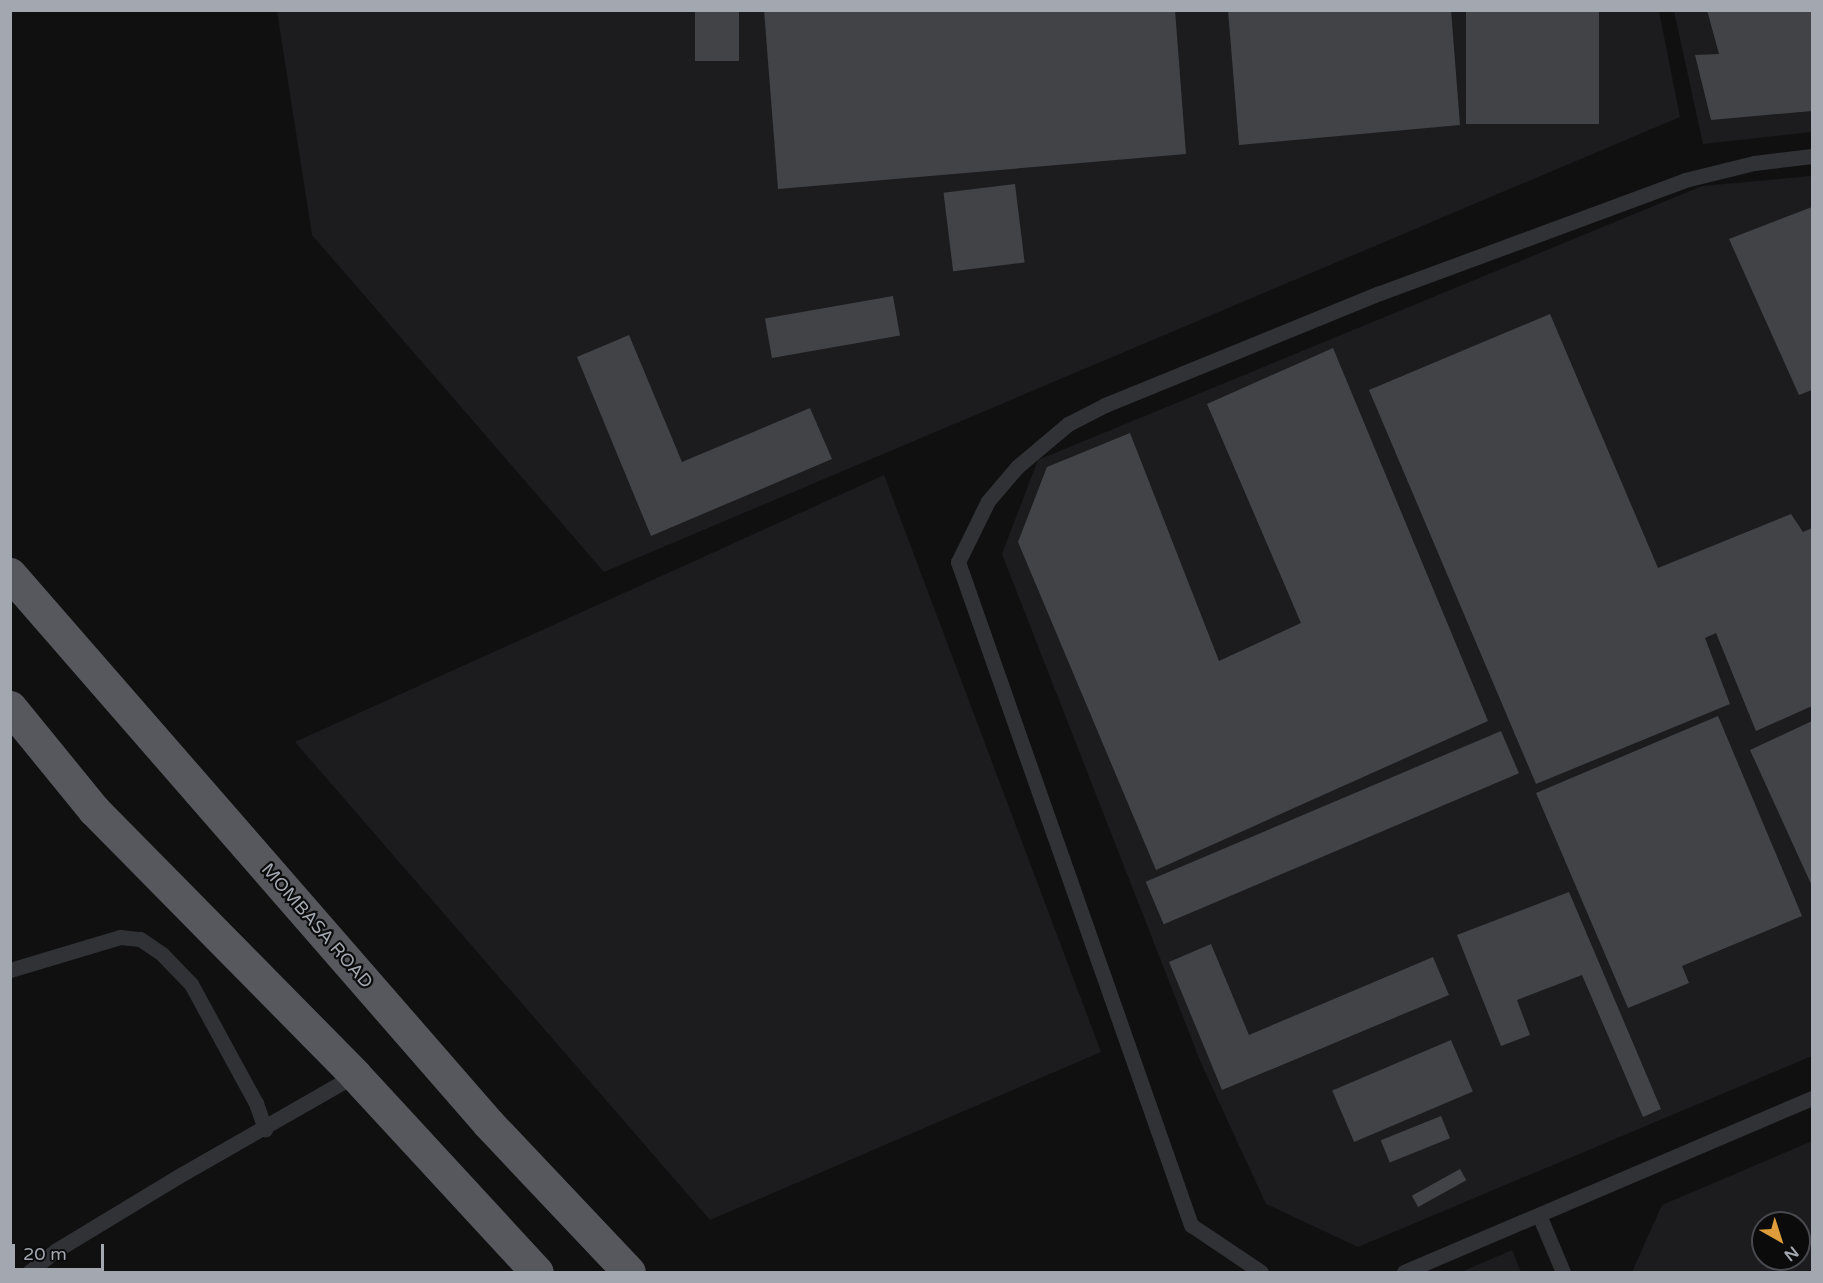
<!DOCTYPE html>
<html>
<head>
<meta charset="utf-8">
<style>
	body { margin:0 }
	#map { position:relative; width:1823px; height:1283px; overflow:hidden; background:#101011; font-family:"Varela Round",sans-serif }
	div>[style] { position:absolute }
	.built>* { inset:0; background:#1c1c1e }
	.building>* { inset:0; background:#414346; transform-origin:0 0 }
	.service>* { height:15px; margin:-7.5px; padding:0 7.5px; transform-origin:7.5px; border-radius:7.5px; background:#313235 }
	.trunk>* { height:33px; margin:-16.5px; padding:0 16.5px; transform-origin:16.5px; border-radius:16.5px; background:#56585d }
	span { translate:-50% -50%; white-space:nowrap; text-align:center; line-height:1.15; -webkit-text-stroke:4.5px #0b0b0c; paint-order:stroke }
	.street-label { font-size:18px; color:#a2a7b0 }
	.frame { position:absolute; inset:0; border:12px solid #a2a7b0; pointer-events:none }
	.north { position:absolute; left:1751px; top:1211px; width:60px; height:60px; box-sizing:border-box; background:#0b0b0c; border:2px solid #47494e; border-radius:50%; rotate:141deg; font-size:16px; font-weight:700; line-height:24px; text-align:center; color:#a2a7b0 }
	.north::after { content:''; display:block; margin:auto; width:21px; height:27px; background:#de9d3a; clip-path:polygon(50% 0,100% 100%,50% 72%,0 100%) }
	.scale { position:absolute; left:12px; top:1244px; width:92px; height:27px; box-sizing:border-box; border:3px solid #a2a7b0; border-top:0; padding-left:8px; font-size:18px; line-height:21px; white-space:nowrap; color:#a2a7b0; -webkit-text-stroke:4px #0b0b0c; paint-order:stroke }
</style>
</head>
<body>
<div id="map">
	<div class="built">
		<i style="clip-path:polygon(277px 11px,1659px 11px,1680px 117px,604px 572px,312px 235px)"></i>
		<i style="clip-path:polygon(1674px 11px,1812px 11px,1812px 132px,1703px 144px)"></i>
		<i style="clip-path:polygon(1812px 176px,1812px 1056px,1358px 1247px,1266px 1204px,1201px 1063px,1002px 554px,1038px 460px,1702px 186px)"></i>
		<i style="clip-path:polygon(884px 475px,1101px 1052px,710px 1220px,295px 742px)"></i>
		<i style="clip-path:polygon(evenodd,1812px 1141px,1812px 1272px,1632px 1272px,1662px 1205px,1812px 1141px,1763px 1223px,1799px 1223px,1799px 1259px,1763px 1259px,1763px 1223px)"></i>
		<i style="clip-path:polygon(1512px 1250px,1521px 1272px,1461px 1272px)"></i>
	</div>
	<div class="building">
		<i style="left:695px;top:10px;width:44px;height:51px"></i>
		<i style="clip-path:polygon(764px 10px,1175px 10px,1186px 154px,778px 189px)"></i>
		<i style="clip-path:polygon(1228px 10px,1451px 10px,1460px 125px,1239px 145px)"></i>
		<i style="left:1466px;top:10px;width:133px;height:114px"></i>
		<i style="clip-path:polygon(1707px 10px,1812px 10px,1812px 111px,1711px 120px,1695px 55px,1719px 54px)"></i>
		<i style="left:1015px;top:184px;width:79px;height:72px;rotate:83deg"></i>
		<i style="clip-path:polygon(1812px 207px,1812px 390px,1799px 395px,1729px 239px)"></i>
		<i style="left:893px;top:296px;width:40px;height:130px;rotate:80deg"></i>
		<i style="clip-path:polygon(1550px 314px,1658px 568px,1791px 514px,1803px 532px,1812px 528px,1812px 706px,1756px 731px,1716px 633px,1705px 638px,1730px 704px,1536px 784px,1369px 390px)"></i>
		<i style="clip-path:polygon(629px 335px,682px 462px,810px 408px,832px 459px,651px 536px,577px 357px)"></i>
		<i style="clip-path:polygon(1333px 348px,1488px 721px,1156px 870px,1018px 542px,1047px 467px,1130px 433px,1219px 661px,1301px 623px,1207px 404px)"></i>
		<i style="clip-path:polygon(1718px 716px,1802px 916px,1682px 966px,1689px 983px,1628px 1008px,1536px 793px)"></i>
		<i style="clip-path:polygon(1812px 721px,1812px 886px,1750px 750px)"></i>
		<i style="left:1501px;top:731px;width:46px;height:386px;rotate:67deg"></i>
		<i style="clip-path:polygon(1569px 892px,1661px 1109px,1643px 1117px,1582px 975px,1517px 1000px,1530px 1035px,1501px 1046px,1457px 935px)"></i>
		<i style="clip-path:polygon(1211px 944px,1249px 1035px,1433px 957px,1449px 995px,1222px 1090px,1169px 962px)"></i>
		<i style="left:1451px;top:1040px;width:56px;height:129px;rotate:67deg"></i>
		<i style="left:1441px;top:1116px;width:24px;height:65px;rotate:68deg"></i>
		<i style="left:1460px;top:1169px;width:13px;height:55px;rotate:61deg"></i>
	</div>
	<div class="service">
		<i style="left:10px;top:970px;width:115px;rotate:-16.7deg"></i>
		<i style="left:120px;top:937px;width:20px;rotate:6deg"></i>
		<i style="left:140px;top:939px;width:27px;rotate:34deg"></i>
		<i style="left:162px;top:954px;width:42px;rotate:46deg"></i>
		<i style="left:191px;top:984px;width:136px;rotate:61.4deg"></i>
		<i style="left:256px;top:1103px;width:28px;rotate:71deg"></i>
		<i style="left:1539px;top:1215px;width:62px;rotate:67.2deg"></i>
		<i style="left:29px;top:1272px;width:33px;rotate:-39deg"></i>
		<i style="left:55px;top:1251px;width:143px;rotate:-31.2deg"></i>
		<i style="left:177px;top:1177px;width:205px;rotate:-29.8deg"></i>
		<i style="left:1261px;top:1272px;width:84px;rotate:-146.1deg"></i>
		<i style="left:1191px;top:1225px;width:703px;rotate:-109.36deg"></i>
		<i style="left:958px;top:562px;width:68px;rotate:-63.8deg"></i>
		<i style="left:988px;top:501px;width:45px;rotate:-49.5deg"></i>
		<i style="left:1017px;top:467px;width:67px;rotate:-40.1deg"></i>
		<i style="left:1068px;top:424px;width:42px;rotate:-27.2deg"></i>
		<i style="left:1105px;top:405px;width:297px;rotate:-22.2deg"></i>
		<i style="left:1380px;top:293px;width:325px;rotate:-20.3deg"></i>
		<i style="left:1685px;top:180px;width:71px;rotate:-13.8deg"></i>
		<i style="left:1754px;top:163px;width:58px;rotate:-6.9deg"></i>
		<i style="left:1404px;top:1272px;width:444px;rotate:-23.1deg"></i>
	</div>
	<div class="trunk">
		<i style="left:10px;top:574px;width:728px;rotate:48.95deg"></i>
		<i style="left:488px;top:1123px;width:205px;rotate:46.6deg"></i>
		<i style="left:10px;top:707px;width:133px;rotate:50.8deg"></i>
		<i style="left:94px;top:810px;width:372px;rotate:45.4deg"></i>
		<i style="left:355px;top:1075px;width:268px;rotate:47.3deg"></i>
	</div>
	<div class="street-label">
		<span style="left:317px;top:926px;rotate:49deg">MOMBASA ROAD</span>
	</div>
	<div class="frame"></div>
	<div class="north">N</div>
	<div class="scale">20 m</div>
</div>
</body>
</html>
